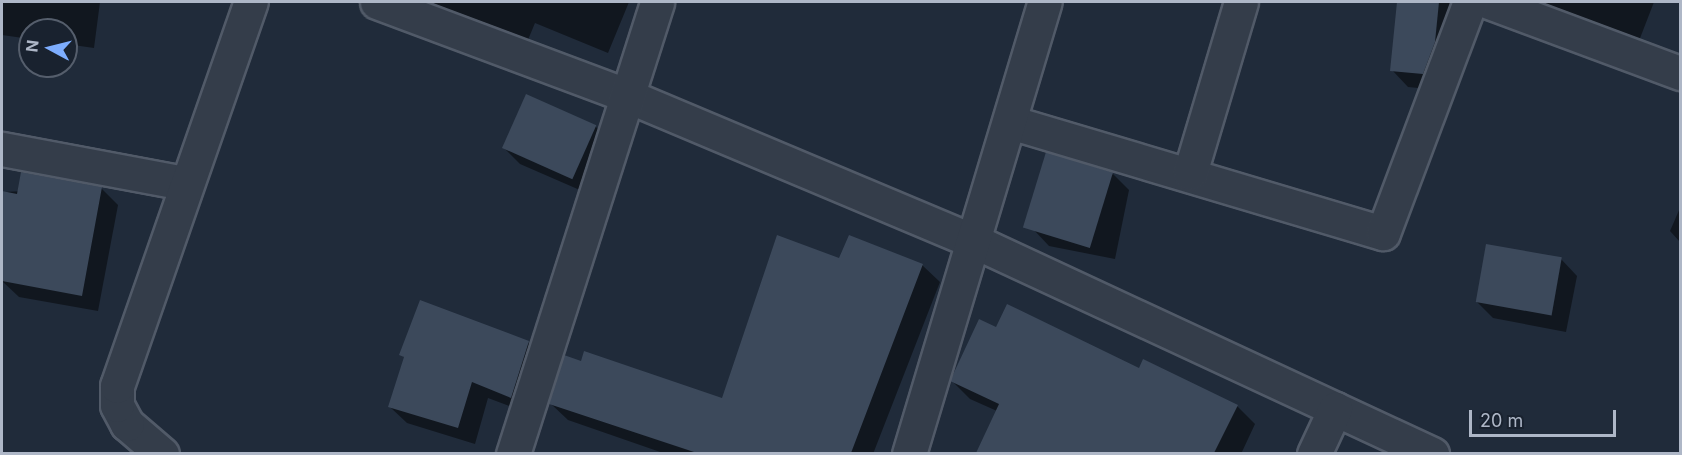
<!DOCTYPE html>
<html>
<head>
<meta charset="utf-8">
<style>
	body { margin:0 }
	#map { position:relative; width:1682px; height:455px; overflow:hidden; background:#202b3a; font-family:Inter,sans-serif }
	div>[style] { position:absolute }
	.shadow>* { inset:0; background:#0007 }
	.building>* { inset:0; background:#3c495b; transform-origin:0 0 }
	.roads { filter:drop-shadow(2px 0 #515a68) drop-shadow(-2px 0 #515a68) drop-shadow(0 2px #515a68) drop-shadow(0 -2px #515a68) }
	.street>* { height:33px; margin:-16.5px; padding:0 16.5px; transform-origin:16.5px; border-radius:16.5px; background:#343d4a }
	span { translate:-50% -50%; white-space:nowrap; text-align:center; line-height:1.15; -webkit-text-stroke:4.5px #19222f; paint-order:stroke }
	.frame { position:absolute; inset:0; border:3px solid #aeb7c7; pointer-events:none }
	.north { position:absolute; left:18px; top:18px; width:60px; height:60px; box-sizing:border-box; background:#19222f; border:2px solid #555e6c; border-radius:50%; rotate:277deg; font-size:16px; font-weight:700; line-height:24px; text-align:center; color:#aeb7c7 }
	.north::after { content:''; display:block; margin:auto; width:21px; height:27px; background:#7dadfe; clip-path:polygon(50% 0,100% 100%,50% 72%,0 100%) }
	.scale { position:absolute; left:1469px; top:410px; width:147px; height:27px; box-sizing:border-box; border:3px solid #aeb7c7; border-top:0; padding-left:8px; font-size:18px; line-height:21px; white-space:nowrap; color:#aeb7c7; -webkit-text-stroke:4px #19222f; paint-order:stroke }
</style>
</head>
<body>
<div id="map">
	<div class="shadow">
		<i style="clip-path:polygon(2px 2px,100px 2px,94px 48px,66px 44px,66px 30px,30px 30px,30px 39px,2px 35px)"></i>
		<i style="clip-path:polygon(430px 2px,629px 2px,608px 53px,535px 23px,525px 47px,445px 17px)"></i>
		<i style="clip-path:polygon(1398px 2px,1448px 2px,1455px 8px,1439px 90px,1408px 87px,1392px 70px)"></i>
		<i style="clip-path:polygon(1544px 2px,1654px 2px,1637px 46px,1560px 18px)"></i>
		<i style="clip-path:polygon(595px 126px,612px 143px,589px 194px,520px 164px,504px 148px)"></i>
		<i style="clip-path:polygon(1113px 174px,1129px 190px,1115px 259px,1049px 246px,1033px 229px)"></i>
		<i style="clip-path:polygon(101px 188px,118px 205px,98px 311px,19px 297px,2px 281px,2px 192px)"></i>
		<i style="clip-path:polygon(1680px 208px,1680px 242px,1670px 231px)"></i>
		<i style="clip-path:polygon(1561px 259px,1577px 276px,1566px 332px,1493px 318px,1476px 301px)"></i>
		<i style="clip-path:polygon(922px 265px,940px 282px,873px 454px,666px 454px,568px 420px,550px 403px,582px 363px,723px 400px)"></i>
		<i style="clip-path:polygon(996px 329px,1140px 370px,1237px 406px,1255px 424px,1241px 454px,982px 454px,997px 411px,970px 399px,952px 381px)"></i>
		<i style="clip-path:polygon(528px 343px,545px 359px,528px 413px,488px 398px,475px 444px,407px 423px,390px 407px,405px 358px,401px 354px)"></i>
	</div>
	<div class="building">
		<i style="clip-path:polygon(1397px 2px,1439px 2px,1435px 42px,1423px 74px,1390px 71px)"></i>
		<i style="left:526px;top:94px;width:77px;height:59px;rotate:24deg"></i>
		<i style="left:1046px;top:152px;width:70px;height:79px;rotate:17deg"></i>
		<i style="clip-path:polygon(21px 172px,102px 187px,82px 296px,2px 281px,2px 191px,17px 194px)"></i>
		<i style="clip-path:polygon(777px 235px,839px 258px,849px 235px,923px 264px,851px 453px,697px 453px,549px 404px,564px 355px,581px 361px,584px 351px,722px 398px)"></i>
		<i style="left:1486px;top:244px;width:77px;height:59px;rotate:10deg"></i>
		<i style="clip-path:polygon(420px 300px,529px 341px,511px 398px,472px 382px,458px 428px,388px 407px,404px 357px,399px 355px)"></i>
		<i style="clip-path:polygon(1007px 304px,1139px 368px,1143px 359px,1238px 405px,1214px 453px,976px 453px,999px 404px,950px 381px,979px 319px,996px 327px)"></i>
	</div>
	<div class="roads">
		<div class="street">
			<i style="left:377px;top:2px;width:268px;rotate:20.5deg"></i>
			<i style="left:628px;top:96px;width:377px;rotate:22.8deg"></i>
			<i style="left:976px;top:242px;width:503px;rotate:24.93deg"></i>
			<i style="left:1489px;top:2px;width:204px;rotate:20.4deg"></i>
			<i style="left:1010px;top:122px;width:389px;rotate:16.6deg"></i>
			<i style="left:1383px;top:233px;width:247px;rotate:-69.4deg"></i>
			<i style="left:2px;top:149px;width:185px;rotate:10.6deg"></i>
			<i style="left:1190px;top:173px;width:178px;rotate:-73.4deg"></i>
			<i style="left:162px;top:454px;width:46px;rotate:-139.4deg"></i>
			<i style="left:127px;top:424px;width:21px;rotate:-118deg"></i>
			<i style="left:117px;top:405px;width:19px;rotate:-90deg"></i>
			<i style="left:117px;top:386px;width:407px;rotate:-70.8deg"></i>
			<i style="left:513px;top:454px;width:474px;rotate:-72.3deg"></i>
			<i style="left:909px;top:454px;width:472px;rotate:-73.3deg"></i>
			<i style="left:1314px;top:454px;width:50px;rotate:-65deg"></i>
		</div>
	</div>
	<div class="frame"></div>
	<div class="north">N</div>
	<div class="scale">20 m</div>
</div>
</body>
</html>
